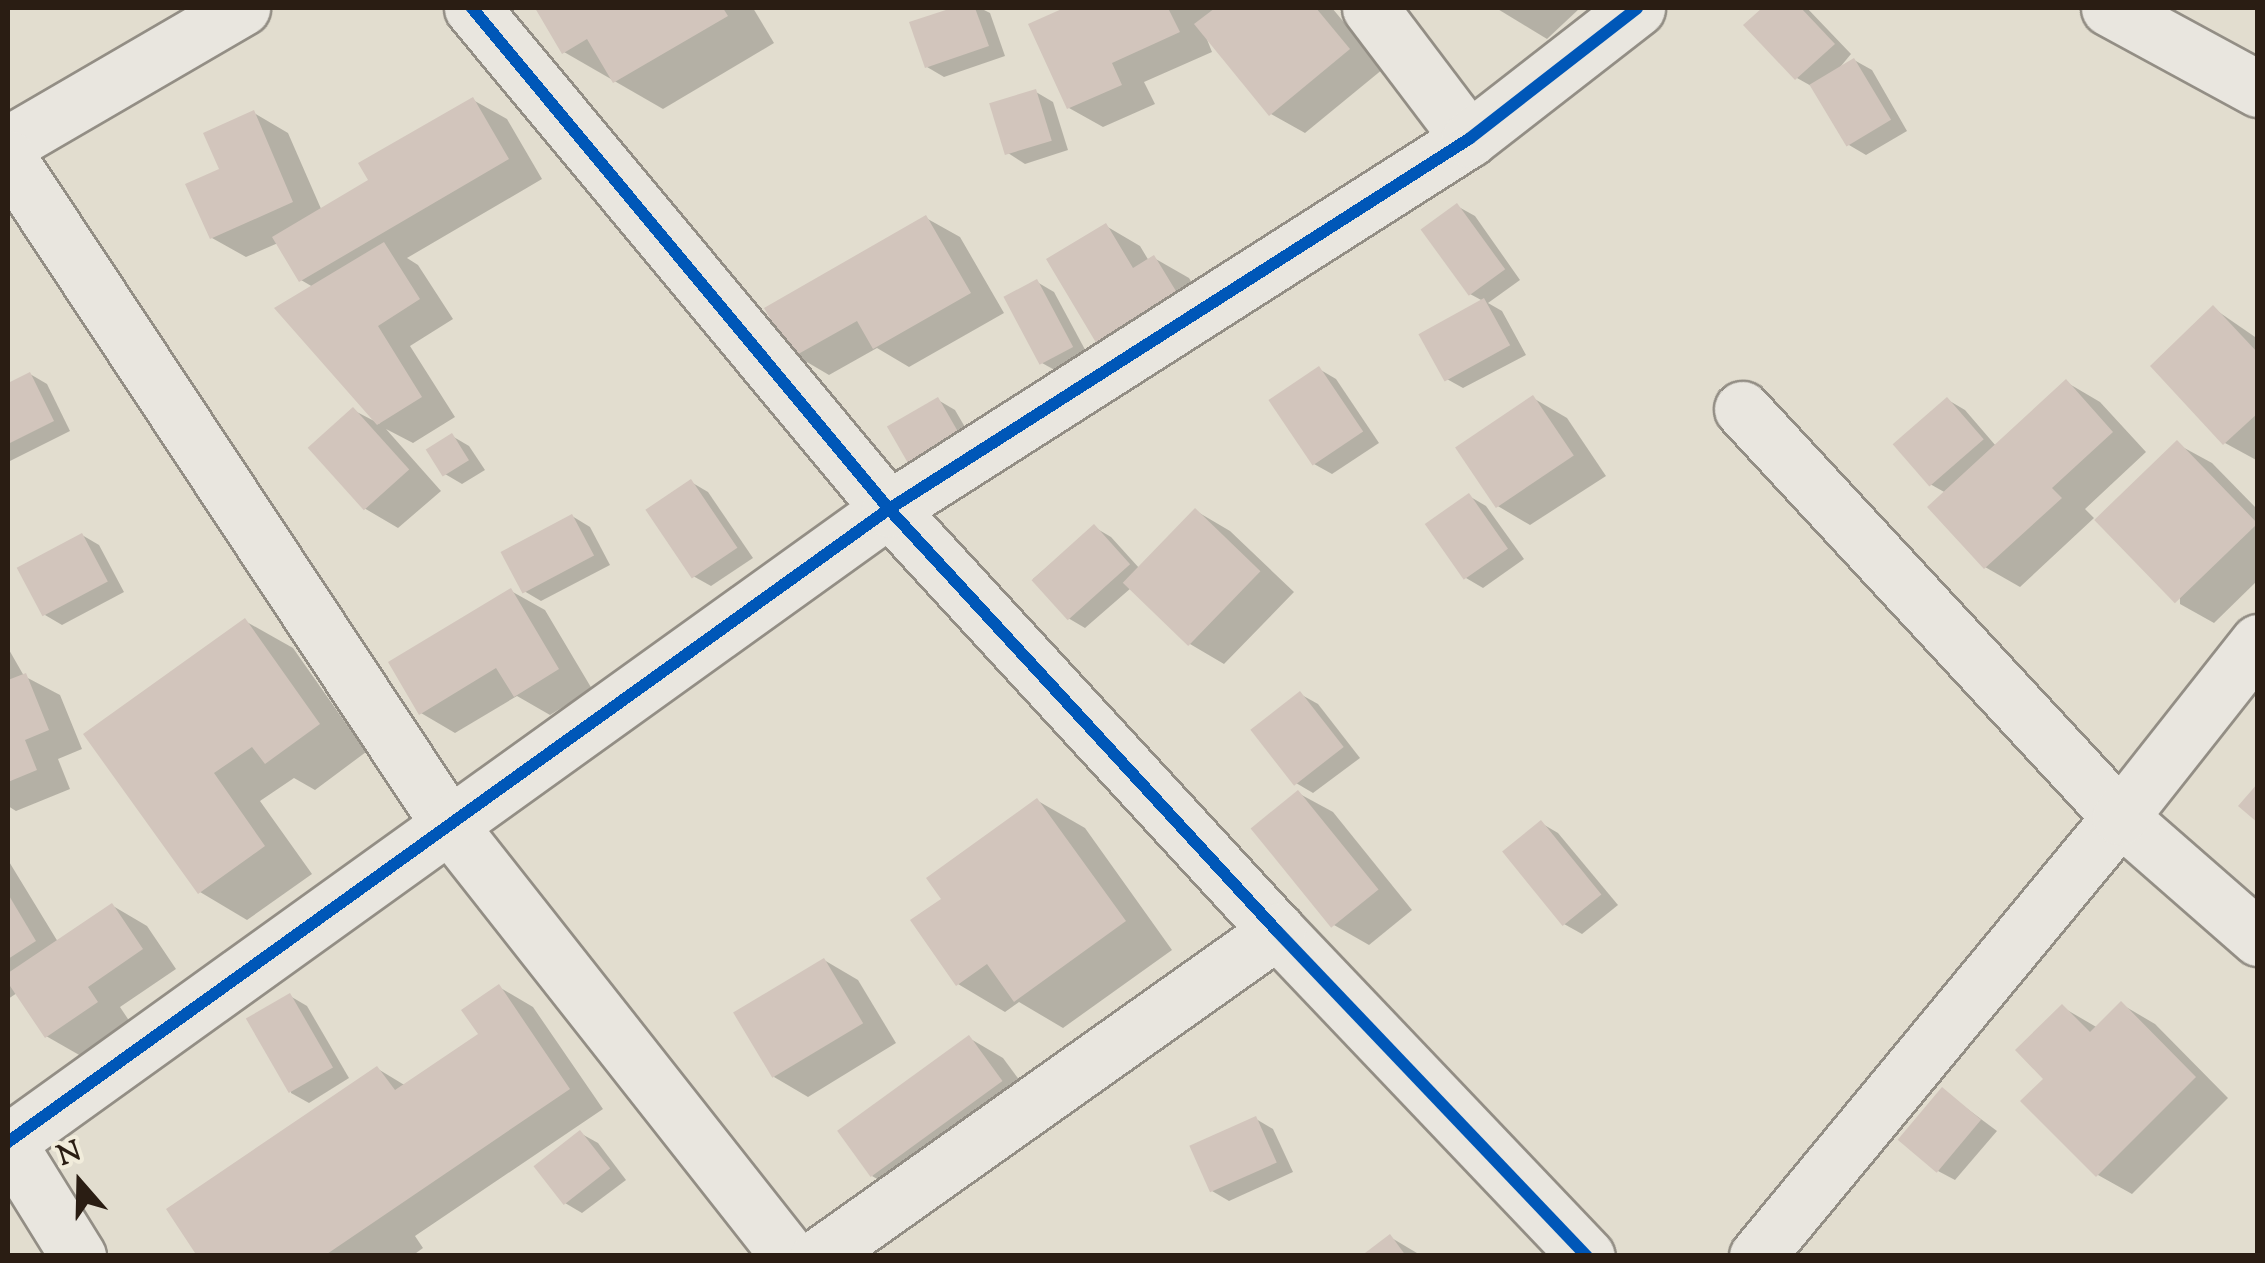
<!DOCTYPE html>
<html>
<head>
<meta charset="utf-8">
<style>
	body { margin:0 }
	#map { position:relative; width:2265px; height:1263px; overflow:hidden; background:#e2ddcf; font-family:"Sorts Mill Goudy",serif }
	div>[style] { position:absolute }
	.shadow>* { inset:0; background:#0003 }
	.building>* { inset:0; background:#d2c5bc; transform-origin:0 0 }
	.roads { filter:drop-shadow(2px 0 #938e85) drop-shadow(-2px 0 #938e85) drop-shadow(0 2px #938e85) drop-shadow(0 -2px #938e85) }
	.minor>* { height:55px; margin:-27.5px; padding:0 27.5px; transform-origin:27.5px; border-radius:27.5px; background:#e9e6df }
	.cycleway>* { height:12px; margin:-6px; padding:0 6px; transform-origin:6px; border-radius:6px; background:#0057b8 }
	span { translate:-50% -50%; white-space:nowrap; text-align:center; line-height:1.15; -webkit-text-stroke:8px #f1ecdb; paint-order:stroke }
	.frame { position:absolute; inset:0; border:10px solid #2a1d13; pointer-events:none }
	.north { position:absolute; left:30px; top:1133px; width:100px; height:100px; -webkit-text-stroke:8px #f1ecdb; paint-order:stroke; rotate:340deg; font-size:28px; font-weight:700; line-height:40px; text-align:center; color:#2a1d13 }
	.north::after { content:''; display:block; margin:auto; width:35px; height:45px; background:#2a1d13; clip-path:polygon(50% 0,100% 100%,50% 72%,0 100%) }
</style>
</head>
<body>
<div id="map">
	<div class="shadow">
		<i style="clip-path:polygon(538px 8px,753px 8px,774px 43px,663px 109px,564px 52px)"></i>
		<i style="clip-path:polygon(960px 8px,980px 8px,990px 13px,1005px 56px,944px 77px,927px 67px,912px 24px)"></i>
		<i style="clip-path:polygon(1070px 8px,1332px 8px,1383px 69px,1305px 133px,1271px 114px,1206px 37px,1212px 52px,1144px 82px,1155px 104px,1103px 127px,1069px 108px,1031px 25px)"></i>
		<i style="clip-path:polygon(1496px 8px,1580px 8px,1547px 39px)"></i>
		<i style="clip-path:polygon(1765px 8px,1807px 8px,1851px 54px,1836px 72px,1854px 60px,1872px 70px,1907px 131px,1866px 155px,1849px 145px,1813px 87px,1797px 78px,1747px 25px)"></i>
		<i style="clip-path:polygon(1036px 92px,1053px 102px,1068px 150px,1025px 164px,1008px 153px)"></i>
		<i style="clip-path:polygon(473px 100px,507px 119px,542px 179px,407px 258px,418px 265px,453px 319px,410px 346px,455px 417px,413px 443px,386px 429px,441px 491px,398px 528px,364px 508px,353px 410px,380px 424px,278px 308px,313px 287px,301px 280px,278px 243px,246px 257px,212px 238px,222px 170px,254px 113px,288px 133px,322px 211px,372px 181px)"></i>
		<i style="clip-path:polygon(1457px 206px,1475px 216px,1520px 280px,1488px 303px,1502px 311px,1526px 355px,1463px 388px,1445px 378px,1483px 301px,1470px 294px)"></i>
		<i style="clip-path:polygon(926px 218px,960px 237px,1004px 313px,909px 367px,877px 348px,829px 375px,795px 355px)"></i>
		<i style="clip-path:polygon(1106px 226px,1140px 246px,1149px 261px,1154px 258px,1189px 278px,1212px 316px,1134px 364px)"></i>
		<i style="clip-path:polygon(1037px 282px,1054px 292px,1089px 357px,1060px 373px,1042px 363px)"></i>
		<i style="clip-path:polygon(2213px 308px,2258px 339px,2258px 461px,2225px 443px)"></i>
		<i style="clip-path:polygon(1319px 369px,1336px 379px,1379px 443px,1332px 474px,1314px 464px)"></i>
		<i style="clip-path:polygon(30px 374px,47px 384px,70px 431px,8px 462px,8px 385px)"></i>
		<i style="clip-path:polygon(2066px 382px,2100px 402px,2146px 452px,2085px 509px,2094px 518px,2020px 587px,1985px 567px,1946px 493px,1930px 484px,1948px 400px,1965px 410px,1996px 446px)"></i>
		<i style="clip-path:polygon(1533px 398px,1567px 418px,1606px 476px,1530px 525px,1496px 505px)"></i>
		<i style="clip-path:polygon(938px 400px,955px 410px,986px 463px,938px 491px)"></i>
		<i style="clip-path:polygon(452px 436px,469px 446px,485px 470px,462px 484px,445px 474px)"></i>
		<i style="clip-path:polygon(2177px 444px,2212px 463px,2258px 510px,2258px 580px,2214px 623px,2180px 604px)"></i>
		<i style="clip-path:polygon(691px 482px,708px 492px,753px 558px,711px 586px,693px 576px)"></i>
		<i style="clip-path:polygon(1469px 496px,1486px 506px,1524px 559px,1483px 588px,1466px 578px)"></i>
		<i style="clip-path:polygon(1196px 511px,1230px 531px,1294px 592px,1224px 664px,1190px 644px,1131px 588px,1085px 628px,1068px 618px,1033px 579px,1094px 527px,1111px 537px,1140px 569px)"></i>
		<i style="clip-path:polygon(572px 516px,590px 527px,610px 565px,541px 601px,524px 591px)"></i>
		<i style="clip-path:polygon(82px 535px,99px 545px,124px 592px,62px 625px,45px 615px)"></i>
		<i style="clip-path:polygon(511px 591px,545px 610px,592px 689px,550px 715px,517px 696px,455px 733px,421px 713px)"></i>
		<i style="clip-path:polygon(245px 621px,293px 648px,366px 752px,315px 790px,294px 778px,260px 801px,312px 874px,247px 920px,200px 892px,86px 735px)"></i>
		<i style="clip-path:polygon(8px 648px,24px 676px,60px 695px,82px 749px,58px 759px,70px 789px,16px 811px,8px 806px)"></i>
		<i style="clip-path:polygon(1300px 694px,1318px 704px,1360px 758px,1313px 793px,1296px 783px)"></i>
		<i style="clip-path:polygon(1298px 793px,1333px 812px,1412px 910px,1369px 945px,1334px 925px)"></i>
		<i style="clip-path:polygon(1038px 801px,1085px 828px,1172px 950px,1063px 1028px,1019px 1002px,1005px 1012px,958px 984px,944px 899px)"></i>
		<i style="clip-path:polygon(1541px 823px,1558px 833px,1618px 905px,1582px 934px,1564px 924px)"></i>
		<i style="clip-path:polygon(8px 860px,58px 942px,113px 906px,147px 926px,176px 969px,120px 1007px,130px 1022px,81px 1056px,46px 1036px,17px 993px,8px 999px)"></i>
		<i style="clip-path:polygon(824px 960px,858px 980px,896px 1043px,808px 1097px,774px 1077px)"></i>
		<i style="clip-path:polygon(499px 987px,533px 1007px,603px 1109px,415px 1236px,423px 1248px,412px 1256px,200px 1256px,378px 1069px,406px 1086px,482px 1035px)"></i>
		<i style="clip-path:polygon(290px 996px,307px 1006px,349px 1078px,309px 1103px,291px 1093px)"></i>
		<i style="clip-path:polygon(2121px 1004px,2155px 1024px,2228px 1098px,2132px 1194px,2098px 1175px,2046px 1079px,2062px 1007px,2098px 1028px)"></i>
		<i style="clip-path:polygon(969px 1038px,1003px 1058px,1035px 1101px,907px 1196px,872px 1176px)"></i>
		<i style="clip-path:polygon(1942px 1090px,1997px 1131px,1955px 1180px,1938px 1171px)"></i>
		<i style="clip-path:polygon(1256px 1119px,1273px 1129px,1293px 1172px,1229px 1201px,1212px 1191px)"></i>
		<i style="clip-path:polygon(580px 1133px,598px 1143px,626px 1180px,582px 1213px,565px 1203px)"></i>
		<i style="clip-path:polygon(1390px 1237px,1422px 1256px,1365px 1256px)"></i>
	</div>
	<div class="building">
		<i style="clip-path:polygon(535px 8px,723px 8px,728px 16px,613px 83px,587px 39px,562px 54px)"></i>
		<i style="clip-path:polygon(952px 8px,975px 8px,989px 46px,925px 68px,909px 22px)"></i>
		<i style="clip-path:polygon(1064px 8px,1168px 8px,1180px 32px,1112px 63px,1122px 85px,1067px 109px,1028px 24px)"></i>
		<i style="clip-path:polygon(1215px 8px,1316px 8px,1350px 49px,1269px 116px,1194px 24px)"></i>
		<i style="clip-path:polygon(1762px 8px,1801px 8px,1835px 44px,1795px 80px,1743px 25px)"></i>
		<i style="left:1854px;top:58px;width:72px;height:52px;rotate:59deg"></i>
		<i style="left:1036px;top:89px;width:54px;height:49px;rotate:73deg"></i>
		<i style="clip-path:polygon(473px 97px,509px 159px,299px 282px,272px 237px,368px 180px,358px 163px)"></i>
		<i style="clip-path:polygon(254px 110px,293px 202px,210px 239px,185px 184px,219px 169px,203px 133px)"></i>
		<i style="left:1457px;top:203px;width:82px;height:45px;rotate:54deg"></i>
		<i style="clip-path:polygon(926px 215px,971px 293px,873px 349px,857px 321px,793px 357px,764px 308px)"></i>
		<i style="clip-path:polygon(1106px 223px,1133px 268px,1154px 255px,1179px 296px,1098px 346px,1046px 259px)"></i>
		<i style="clip-path:polygon(384px 242px,420px 299px,378px 326px,422px 397px,377px 425px,274px 308px)"></i>
		<i style="left:1037px;top:279px;width:77px;height:38px;rotate:62deg"></i>
		<i style="left:1484px;top:298px;width:54px;height:75px;rotate:61deg"></i>
		<i style="clip-path:polygon(2213px 305px,2258px 353px,2258px 413px,2223px 445px,2150px 366px)"></i>
		<i style="left:1319px;top:366px;width:79px;height:61px;rotate:56deg"></i>
		<i style="clip-path:polygon(30px 372px,54px 421px,8px 444px,8px 383px)"></i>
		<i style="clip-path:polygon(2066px 379px,2113px 432px,2052px 488px,2062px 498px,1984px 569px,1927px 507px)"></i>
		<i style="left:1533px;top:395px;width:73px;height:94px;rotate:56deg"></i>
		<i style="left:938px;top:397px;width:64px;height:59px;rotate:60deg"></i>
		<i style="left:1947px;top:397px;width:56px;height:72px;rotate:49deg"></i>
		<i style="left:353px;top:407px;width:84px;height:61px;rotate:48deg"></i>
		<i style="left:452px;top:433px;width:32px;height:31px;rotate:58deg"></i>
		<i style="left:2177px;top:440px;width:116px;height:115px;rotate:46deg"></i>
		<i style="left:691px;top:479px;width:83px;height:55px;rotate:56deg"></i>
		<i style="left:1469px;top:493px;width:68px;height:54px;rotate:55deg"></i>
		<i style="left:1195px;top:508px;width:91px;height:104px;rotate:44deg"></i>
		<i style="left:572px;top:514px;width:47px;height:81px;rotate:62deg"></i>
		<i style="left:1094px;top:524px;width:54px;height:84px;rotate:48deg"></i>
		<i style="left:82px;top:533px;width:55px;height:74px;rotate:62deg"></i>
		<i style="clip-path:polygon(511px 588px,559px 669px,514px 697px,496px 668px,419px 715px,388px 662px)"></i>
		<i style="clip-path:polygon(245px 618px,320px 724px,265px 764px,252px 747px,214px 773px,265px 846px,198px 894px,83px 734px)"></i>
		<i style="clip-path:polygon(26px 673px,49px 730px,25px 740px,37px 770px,8px 782px,8px 680px)"></i>
		<i style="left:1300px;top:691px;width:71px;height:63px;rotate:52deg"></i>
		<i style="clip-path:polygon(2258px 783px,2258px 823px,2238px 806px)"></i>
		<i style="left:1298px;top:790px;width:128px;height:61px;rotate:51deg"></i>
		<i style="clip-path:polygon(1037px 798px,1126px 921px,1014px 1002px,987px 964px,956px 986px,910px 920px,941px 899px,926px 878px)"></i>
		<i style="left:1541px;top:820px;width:96px;height:50px;rotate:51deg"></i>
		<i style="clip-path:polygon(8px 894px,36px 941px,8px 959px)"></i>
		<i style="clip-path:polygon(112px 903px,143px 949px,88px 987px,98px 1002px,45px 1038px,8px 983px,8px 973px)"></i>
		<i style="left:824px;top:958px;width:76px;height:106px;rotate:59deg"></i>
		<i style="clip-path:polygon(499px 984px,570px 1089px,324px 1256px,197px 1256px,166px 1209px,377px 1066px,395px 1090px,478px 1034px,461px 1010px)"></i>
		<i style="left:290px;top:993px;width:86px;height:51px;rotate:60deg"></i>
		<i style="clip-path:polygon(2121px 1001px,2196px 1077px,2096px 1177px,2020px 1101px,2043px 1079px,2015px 1050px,2062px 1004px,2090px 1032px)"></i>
		<i style="left:969px;top:1035px;width:57px;height:163px;rotate:54deg"></i>
		<i style="left:1942px;top:1087px;width:51px;height:69px;rotate:40deg"></i>
		<i style="left:1256px;top:1116px;width:51px;height:73px;rotate:66deg"></i>
		<i style="left:580px;top:1130px;width:49px;height:59px;rotate:52deg"></i>
		<i style="clip-path:polygon(1390px 1234px,1406px 1256px,1361px 1256px)"></i>
	</div>
	<div class="roads">
		<div class="minor">
			<i style="left:472px;top:8px;width:652px;rotate:50.23deg"></i>
			<i style="left:889px;top:509px;width:573px;rotate:47.4deg"></i>
			<i style="left:1277px;top:931px;width:449px;rotate:46.4deg"></i>
			<i style="left:1370px;top:8px;width:164px;rotate:52.9deg"></i>
			<i style="left:2109px;top:8px;width:170px;rotate:28.5deg"></i>
			<i style="left:8px;top:144px;width:271px;rotate:-30.2deg"></i>
			<i style="left:8px;top:158px;width:801px;rotate:56.51deg"></i>
			<i style="left:450px;top:826px;width:548px;rotate:51.75deg"></i>
			<i style="left:1742px;top:409px;width:556px;rotate:47.19deg"></i>
			<i style="left:2120px;top:817px;width:184px;rotate:41.2deg"></i>
			<i style="left:8px;top:1142px;width:1085px;rotate:-35.7deg"></i>
			<i style="left:889px;top:509px;width:688px;rotate:-32.54deg"></i>
			<i style="left:1469px;top:139px;width:213px;rotate:-37.9deg"></i>
			<i style="left:8px;top:1143px;width:133px;rotate:58.2deg"></i>
			<i style="left:819px;top:1256px;width:562px;rotate:-35.36deg"></i>
			<i style="left:1757px;top:1256px;width:570px;rotate:-50.41deg"></i>
			<i style="left:2120px;top:817px;width:223px;rotate:-51.7deg"></i>
		</div>
	</div>
	<div class="cycleway">
		<i style="left:472px;top:8px;width:652px;rotate:50.23deg"></i>
		<i style="left:889px;top:509px;width:573px;rotate:47.4deg"></i>
		<i style="left:1277px;top:931px;width:449px;rotate:46.4deg"></i>
		<i style="left:8px;top:1142px;width:1085px;rotate:-35.7deg"></i>
		<i style="left:889px;top:509px;width:688px;rotate:-32.54deg"></i>
		<i style="left:1469px;top:139px;width:213px;rotate:-37.9deg"></i>
	</div>
	<div class="frame"></div>
	<div class="north">N</div>
</div>
</body>
</html>
